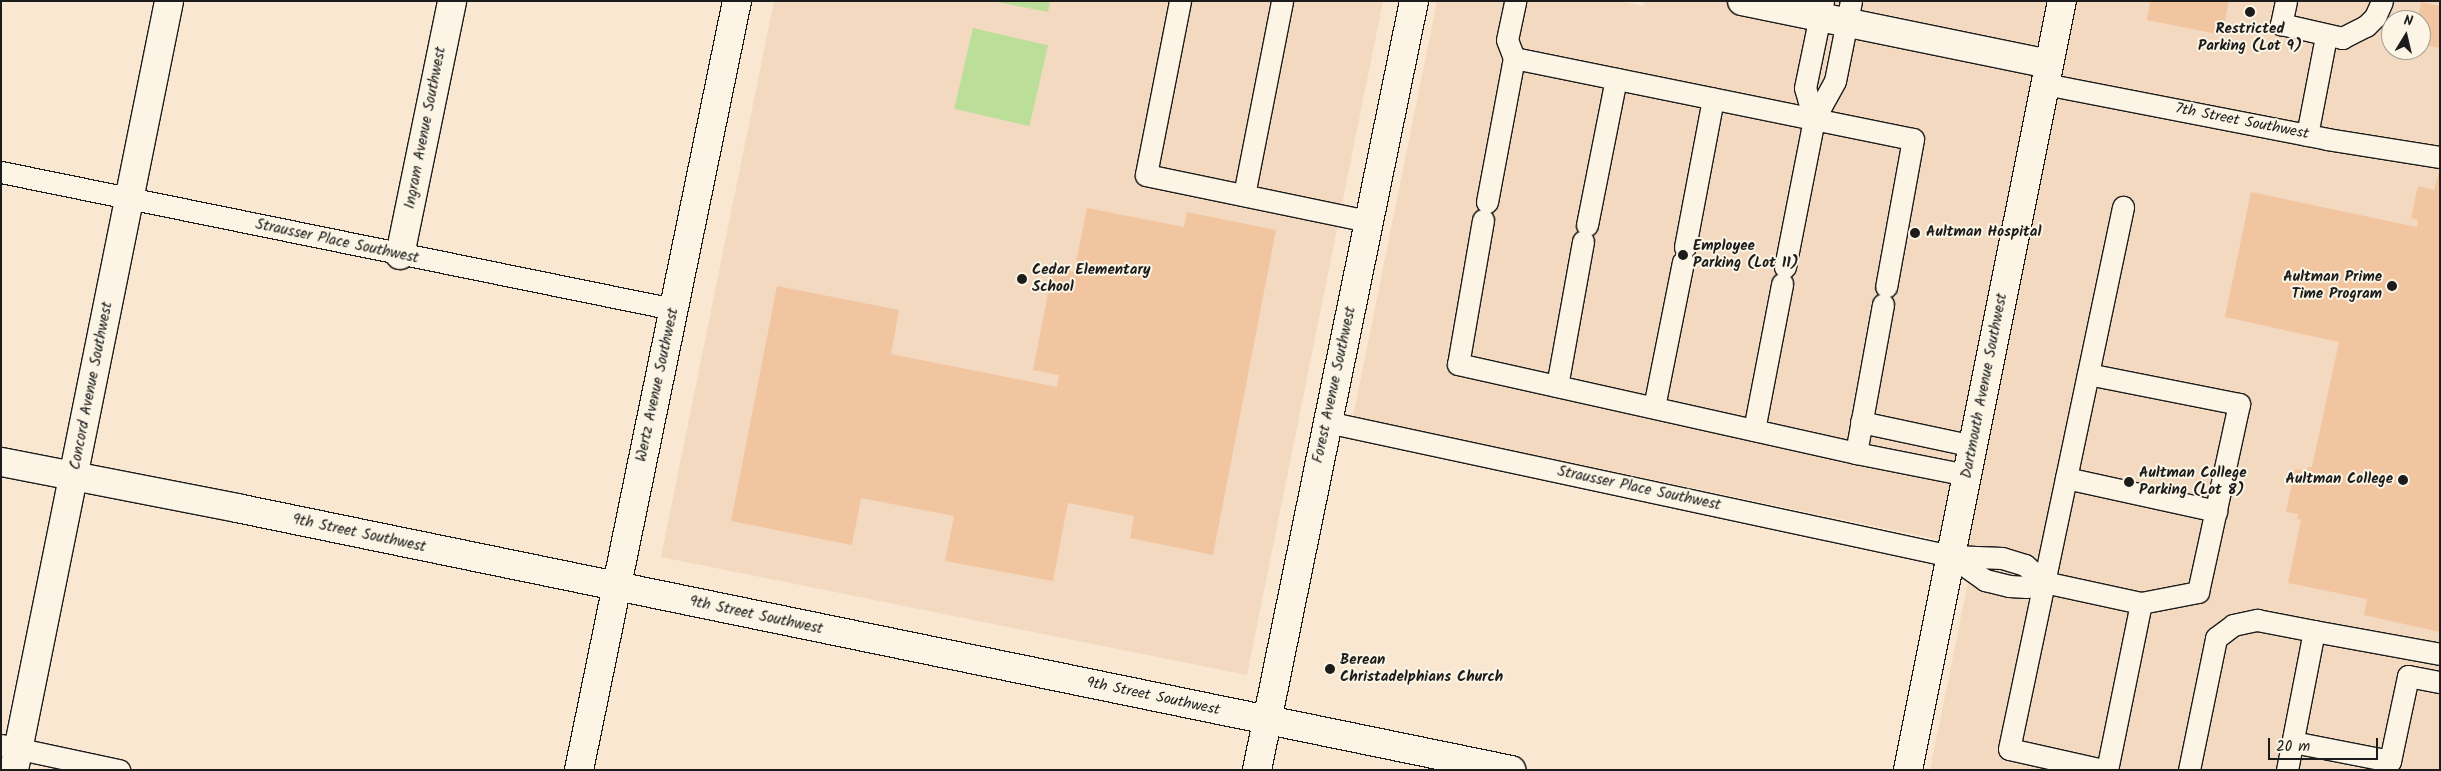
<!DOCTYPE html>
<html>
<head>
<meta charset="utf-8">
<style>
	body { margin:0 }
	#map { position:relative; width:2441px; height:771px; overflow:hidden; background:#f9e7d1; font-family:Kalam,sans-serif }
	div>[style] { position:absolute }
	.built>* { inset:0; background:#f3d9c0 }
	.green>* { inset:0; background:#bbdf99; transform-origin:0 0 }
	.building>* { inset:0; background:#f2c5a1 }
	.roads { filter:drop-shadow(1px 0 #1c1c1c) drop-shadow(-1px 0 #1c1c1c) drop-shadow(0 1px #1c1c1c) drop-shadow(0 -1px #1c1c1c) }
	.service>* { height:21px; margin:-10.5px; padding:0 10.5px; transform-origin:10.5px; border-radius:10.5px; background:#fcf5e5 }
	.minor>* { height:28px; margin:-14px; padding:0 14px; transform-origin:14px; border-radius:14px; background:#fcf5e5 }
	.tertiary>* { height:28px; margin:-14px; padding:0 14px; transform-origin:14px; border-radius:14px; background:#fcf5e5 }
	.dots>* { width:14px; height:14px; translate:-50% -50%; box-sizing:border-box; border:2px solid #fcf5e5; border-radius:50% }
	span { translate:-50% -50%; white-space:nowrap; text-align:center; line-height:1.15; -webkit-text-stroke:4px #fcf5e5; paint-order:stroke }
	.poi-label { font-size:15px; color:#1c1c1c; font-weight:700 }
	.left { translate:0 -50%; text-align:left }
	.right { translate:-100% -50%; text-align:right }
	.street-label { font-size:15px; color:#1c1c1c }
	.frame { position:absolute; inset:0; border:2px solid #1c1c1c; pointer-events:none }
	.north { position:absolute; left:2381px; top:10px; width:50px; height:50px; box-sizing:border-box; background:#fcf5e5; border:1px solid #a29e95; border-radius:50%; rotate:9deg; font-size:14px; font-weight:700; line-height:20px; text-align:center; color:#1c1c1c }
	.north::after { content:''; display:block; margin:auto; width:18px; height:22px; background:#1c1c1c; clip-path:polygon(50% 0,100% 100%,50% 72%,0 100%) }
	.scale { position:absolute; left:2268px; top:738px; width:110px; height:22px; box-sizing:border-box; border:2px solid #1c1c1c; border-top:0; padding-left:6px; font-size:15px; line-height:18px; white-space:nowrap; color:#1c1c1c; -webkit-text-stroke:4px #fcf5e5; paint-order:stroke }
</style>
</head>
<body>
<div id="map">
	<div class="built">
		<i style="clip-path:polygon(774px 1px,1383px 1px,1247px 675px,661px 557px)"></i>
		<i style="clip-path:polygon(evenodd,1437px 1px,1618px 1px,1643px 6px,1644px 1px,2440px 1px,2440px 770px,1930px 770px,1975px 547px,1353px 417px,1437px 1px,2391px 20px,2421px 20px,2421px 50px,2391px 50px,2391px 20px)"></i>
	</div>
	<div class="green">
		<i style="clip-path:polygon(992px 1px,1050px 1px,1048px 12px)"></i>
		<i style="left:973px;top:28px;width:77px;height:83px;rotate:13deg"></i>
	</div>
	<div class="building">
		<i style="clip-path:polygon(2150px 1px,2229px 1px,2222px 35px,2147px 20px)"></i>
		<i style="clip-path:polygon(2421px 2px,2440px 6px,2440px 48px,2421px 44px,2421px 20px,2418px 20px)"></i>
		<i style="clip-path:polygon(2440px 168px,2440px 632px,2364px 615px,2367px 599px,2288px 583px,2301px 520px,2297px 519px,2298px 514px,2286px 512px,2295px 469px,2307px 471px,2308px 467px,2312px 467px,2339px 342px,2225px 317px,2251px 192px,2417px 227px,2418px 220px,2411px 218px,2418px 186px,2434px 190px)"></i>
		<i style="clip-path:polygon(1087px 208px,1184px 227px,1187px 212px,1276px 230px,1213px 555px,1130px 538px,1134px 516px,1068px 503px,1053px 581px,945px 561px,954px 516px,861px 498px,852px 545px,731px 521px,777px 286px,899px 310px,891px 354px,1057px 387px,1059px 375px,1033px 370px,1053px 268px,1074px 272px)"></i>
	</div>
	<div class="roads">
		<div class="service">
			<i style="left:1180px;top:1px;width:177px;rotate:101.1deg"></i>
			<i style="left:1146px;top:175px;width:227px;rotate:11.7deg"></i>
			<i style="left:2286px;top:1px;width:24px;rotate:102deg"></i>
			<i style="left:2281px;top:24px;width:63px;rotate:12.9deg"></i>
			<i style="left:2342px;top:38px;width:27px;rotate:-27deg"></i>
			<i style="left:2366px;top:26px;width:13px;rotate:-45deg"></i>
			<i style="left:2375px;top:17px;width:17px;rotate:-66deg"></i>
			<i style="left:1514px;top:58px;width:407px;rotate:11.5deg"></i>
			<i style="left:1913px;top:139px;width:150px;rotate:100.3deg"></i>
			<i style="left:2045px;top:84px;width:287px;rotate:11deg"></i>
			<i style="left:2327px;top:139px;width:114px;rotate:9.1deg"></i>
			<i style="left:1814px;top:119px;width:32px;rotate:-106deg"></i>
			<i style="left:1805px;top:88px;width:89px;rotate:-78.3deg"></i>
			<i style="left:2307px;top:135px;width:101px;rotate:-79.1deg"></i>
			<i style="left:1px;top:172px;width:686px;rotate:11.52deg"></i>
			<i style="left:1244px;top:195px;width:198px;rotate:-78.9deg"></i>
			<i style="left:1487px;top:202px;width:147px;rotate:-79.4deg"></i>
			<i style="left:1514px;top:58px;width:19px;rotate:-111deg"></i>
			<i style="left:1507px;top:40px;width:40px;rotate:-78deg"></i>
			<i style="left:1483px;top:220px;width:146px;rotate:99.8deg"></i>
			<i style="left:1458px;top:364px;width:408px;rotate:12.6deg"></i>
			<i style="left:1856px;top:453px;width:151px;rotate:-79.7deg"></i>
			<i style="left:1587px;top:225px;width:149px;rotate:-78.8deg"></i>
			<i style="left:1685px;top:247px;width:151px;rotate:-79.3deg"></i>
			<i style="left:1785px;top:267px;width:151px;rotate:-78.9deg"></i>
			<i style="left:1814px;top:119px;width:43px;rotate:-61.1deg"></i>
			<i style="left:1835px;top:81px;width:82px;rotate:-78.7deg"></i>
			<i style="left:2088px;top:374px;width:154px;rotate:11.2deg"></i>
			<i style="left:2239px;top:404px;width:192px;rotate:102.3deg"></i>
			<i style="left:2198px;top:592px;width:58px;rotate:169.1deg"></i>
			<i style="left:1557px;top:386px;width:147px;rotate:-79.8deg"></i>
			<i style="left:1654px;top:407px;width:148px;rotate:-78.7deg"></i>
			<i style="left:1327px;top:422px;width:638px;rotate:12.12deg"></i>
			<i style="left:1951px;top:556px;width:51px;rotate:2.2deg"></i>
			<i style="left:2002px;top:558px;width:24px;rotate:17deg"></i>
			<i style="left:2025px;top:565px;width:25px;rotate:42deg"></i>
			<i style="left:1861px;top:422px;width:115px;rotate:12.1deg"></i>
			<i style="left:1754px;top:430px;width:149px;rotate:-79.1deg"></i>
			<i style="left:1856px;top:453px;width:113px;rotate:11.2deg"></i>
			<i style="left:2066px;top:478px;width:154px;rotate:12.4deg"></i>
			<i style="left:1951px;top:556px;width:42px;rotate:35.2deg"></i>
			<i style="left:1985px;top:580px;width:25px;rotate:14deg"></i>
			<i style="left:2009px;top:586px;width:18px;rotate:3deg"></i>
			<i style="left:2027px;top:587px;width:18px;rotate:-16deg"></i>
			<i style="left:2044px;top:582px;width:99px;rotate:12.2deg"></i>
			<i style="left:2141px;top:603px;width:170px;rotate:101.5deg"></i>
			<i style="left:2314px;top:631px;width:128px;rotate:10.3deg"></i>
			<i style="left:2293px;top:742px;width:99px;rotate:11.1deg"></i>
			<i style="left:2390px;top:761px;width:87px;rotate:-78deg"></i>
			<i style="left:2408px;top:676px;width:33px;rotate:11deg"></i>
			<i style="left:1px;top:745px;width:121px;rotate:12deg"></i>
			<i style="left:2103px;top:770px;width:96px;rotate:-167.4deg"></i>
			<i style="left:2009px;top:749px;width:554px;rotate:-78.12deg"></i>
			<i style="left:2189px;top:770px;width:135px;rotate:-78.4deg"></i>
			<i style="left:2216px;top:638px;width:21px;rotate:-37deg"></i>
			<i style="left:2233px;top:625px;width:25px;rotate:-12deg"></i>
			<i style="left:2257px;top:620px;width:58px;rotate:10.9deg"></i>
			<i style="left:2314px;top:631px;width:142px;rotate:101deg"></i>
		</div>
		<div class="minor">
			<i style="left:1742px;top:1px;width:313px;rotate:11.6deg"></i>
			<i style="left:400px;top:255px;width:259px;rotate:-78.4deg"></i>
			<i style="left:14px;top:770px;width:784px;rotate:-78.6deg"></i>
			<i style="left:579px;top:770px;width:785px;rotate:-78.39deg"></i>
			<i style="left:1257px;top:770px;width:785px;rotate:-78.46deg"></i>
			<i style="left:1908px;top:770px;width:784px;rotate:-78.68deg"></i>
		</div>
		<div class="tertiary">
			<i style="left:1px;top:462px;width:240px;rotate:11deg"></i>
			<i style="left:237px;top:508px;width:1301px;rotate:11.62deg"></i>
		</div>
	</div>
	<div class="dots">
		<i style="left:2250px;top:12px;background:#1c1c1c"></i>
		<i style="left:1915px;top:233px;background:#1c1c1c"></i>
		<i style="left:1683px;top:255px;background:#1c1c1c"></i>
		<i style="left:1022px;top:279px;background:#1c1c1c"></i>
		<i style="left:2392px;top:286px;background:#1c1c1c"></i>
		<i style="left:2403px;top:480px;background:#1c1c1c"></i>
		<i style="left:2129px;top:482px;background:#1c1c1c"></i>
		<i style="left:1330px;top:669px;background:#1c1c1c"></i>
	</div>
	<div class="poi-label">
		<span style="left:2250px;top:38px">Restricted<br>Parking (Lot 9)</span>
		<span class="left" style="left:1926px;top:233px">Aultman Hospital</span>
		<span class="left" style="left:1693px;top:255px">Employee<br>Parking (Lot 11)</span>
		<span class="left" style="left:1032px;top:279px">Cedar Elementary<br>School</span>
		<span class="right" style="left:2382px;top:286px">Aultman Prime<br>Time Program</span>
		<span class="left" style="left:2139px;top:482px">Aultman College<br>Parking (Lot 8)</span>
		<span class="right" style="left:2393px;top:480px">Aultman College</span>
		<span class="left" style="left:1340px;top:669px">Berean<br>Christadelphians Church</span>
	</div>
	<div class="street-label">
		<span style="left:2242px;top:122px;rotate:11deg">7th Street Southwest</span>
		<span style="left:426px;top:128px;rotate:-79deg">Ingram Avenue Southwest</span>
		<span style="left:337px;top:242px;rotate:12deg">Strausser Place Southwest</span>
		<span style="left:658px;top:385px;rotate:-78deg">Wertz Avenue Southwest</span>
		<span style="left:1335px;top:385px;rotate:-78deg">Forest Avenue Southwest</span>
		<span style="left:92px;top:386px;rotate:-79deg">Concord Avenue Southwest</span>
		<span style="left:1985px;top:386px;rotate:-79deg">Dartmouth Avenue Southwest</span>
		<span style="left:1639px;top:489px;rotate:12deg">Strausser Place Southwest</span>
		<span style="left:359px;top:534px;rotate:12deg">9th Street Southwest</span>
		<span style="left:756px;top:616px;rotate:12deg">9th Street Southwest</span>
		<span style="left:1153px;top:697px;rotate:12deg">9th Street Southwest</span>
	</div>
	<div class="frame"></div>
	<div class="north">N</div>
	<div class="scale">20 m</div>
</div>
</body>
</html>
